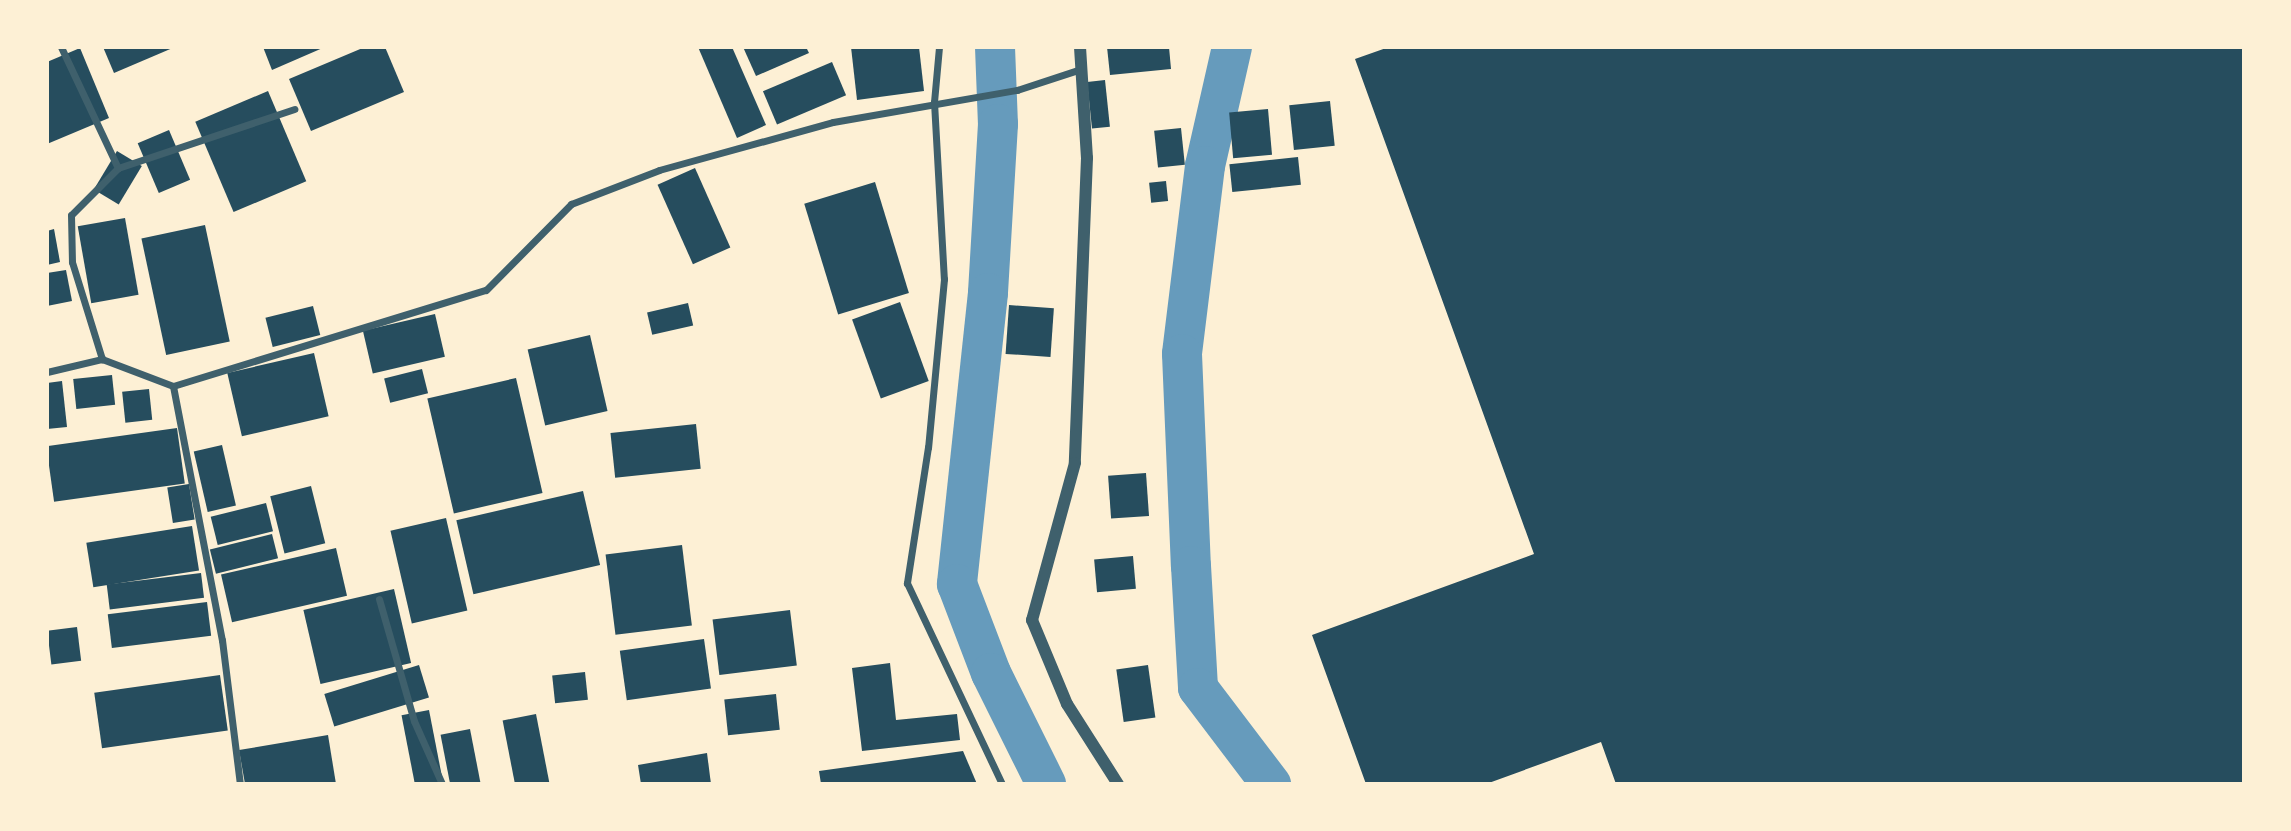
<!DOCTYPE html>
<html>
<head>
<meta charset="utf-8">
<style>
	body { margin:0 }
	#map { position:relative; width:2291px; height:831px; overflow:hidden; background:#fdf0d5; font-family:"Golos Text",sans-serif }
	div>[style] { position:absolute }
	.canal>* { height:40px; margin:-20px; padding:0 20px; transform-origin:20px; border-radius:20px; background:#669bbc }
	.building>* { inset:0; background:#264d5e; transform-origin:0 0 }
	.minor>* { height:7px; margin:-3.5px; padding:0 3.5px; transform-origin:3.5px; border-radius:3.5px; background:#3f606c }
	.tertiary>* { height:12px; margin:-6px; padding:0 6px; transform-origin:6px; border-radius:6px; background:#3f606c }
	span { translate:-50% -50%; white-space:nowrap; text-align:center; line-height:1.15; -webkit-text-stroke:5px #fdf0d5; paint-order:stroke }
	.frame { position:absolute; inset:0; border:49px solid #fdf0d5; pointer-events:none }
</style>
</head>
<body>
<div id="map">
	<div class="canal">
		<i style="left:995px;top:47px;width:77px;rotate:87.8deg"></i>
		<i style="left:998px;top:124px;width:169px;rotate:93.4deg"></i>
		<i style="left:988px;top:293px;width:293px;rotate:96.1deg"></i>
		<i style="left:957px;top:584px;width:95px;rotate:69.1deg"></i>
		<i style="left:991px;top:673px;width:124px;rotate:63.6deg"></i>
		<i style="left:1232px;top:47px;width:122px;rotate:102.8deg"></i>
		<i style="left:1205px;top:166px;width:189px;rotate:97deg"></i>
		<i style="left:1182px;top:354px;width:212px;rotate:87.6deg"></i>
		<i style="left:1191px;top:566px;width:122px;rotate:86.7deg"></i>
		<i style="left:1198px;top:688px;width:121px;rotate:52.8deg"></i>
	</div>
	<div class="building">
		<i style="clip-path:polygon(103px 47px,175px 47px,114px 73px)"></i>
		<i style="clip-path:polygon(263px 47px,325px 47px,272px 70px)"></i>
		<i style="clip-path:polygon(365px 47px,385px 47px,404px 92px,311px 131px,289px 79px)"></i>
		<i style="clip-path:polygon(698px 47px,732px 47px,766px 125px,737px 138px)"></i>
		<i style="clip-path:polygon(743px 47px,806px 47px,809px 53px,756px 76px)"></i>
		<i style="clip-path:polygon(851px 47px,919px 47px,924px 91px,857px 100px)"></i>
		<i style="clip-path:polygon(1107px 47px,1169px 47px,1171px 69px,1110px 75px)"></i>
		<i style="clip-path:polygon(1389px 47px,2244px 47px,2244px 784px,1616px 784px,1601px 742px,1486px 784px,1366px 784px,1312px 635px,1534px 554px,1355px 59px)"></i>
		<i style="clip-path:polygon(80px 48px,109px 118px,47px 144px,47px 62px)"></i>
		<i style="left:832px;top:62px;width:36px;height:75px;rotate:67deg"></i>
		<i style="left:1105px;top:80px;width:47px;height:18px;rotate:84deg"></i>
		<i style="left:268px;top:91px;width:98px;height:79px;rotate:67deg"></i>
		<i style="left:1330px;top:101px;width:45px;height:41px;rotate:84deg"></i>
		<i style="left:1268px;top:109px;width:46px;height:39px;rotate:85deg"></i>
		<i style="left:1181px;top:128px;width:37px;height:27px;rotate:84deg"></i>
		<i style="left:169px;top:130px;width:54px;height:34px;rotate:67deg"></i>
		<i style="left:117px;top:151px;width:29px;height:45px;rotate:31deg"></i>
		<i style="left:1298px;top:157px;width:28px;height:69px;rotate:84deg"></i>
		<i style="left:695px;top:168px;width:87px;height:41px;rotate:66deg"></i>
		<i style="left:1166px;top:181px;width:20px;height:17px;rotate:84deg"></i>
		<i style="left:875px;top:182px;width:116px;height:74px;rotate:73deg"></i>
		<i style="left:125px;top:218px;width:78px;height:48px;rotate:80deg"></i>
		<i style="left:205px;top:225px;width:119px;height:65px;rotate:78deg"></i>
		<i style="clip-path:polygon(54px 229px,60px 262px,47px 265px,47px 231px)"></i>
		<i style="clip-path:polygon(66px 270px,72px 301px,47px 306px,47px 273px)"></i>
		<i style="left:900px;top:302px;width:84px;height:51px;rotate:70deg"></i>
		<i style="left:688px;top:303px;width:23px;height:42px;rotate:77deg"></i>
		<i style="left:1009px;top:305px;width:45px;height:49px;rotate:4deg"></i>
		<i style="left:313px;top:306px;width:30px;height:49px;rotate:76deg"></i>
		<i style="left:435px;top:314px;width:44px;height:74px;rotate:77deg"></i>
		<i style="left:590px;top:335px;width:78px;height:64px;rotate:77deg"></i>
		<i style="left:314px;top:353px;width:65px;height:89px;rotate:77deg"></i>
		<i style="left:422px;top:369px;width:25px;height:39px;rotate:76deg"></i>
		<i style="left:112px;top:375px;width:30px;height:39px;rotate:84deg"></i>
		<i style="left:516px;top:378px;width:118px;height:91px;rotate:77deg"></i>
		<i style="clip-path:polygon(62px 381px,67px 427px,47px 429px,47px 383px)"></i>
		<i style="left:149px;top:389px;width:31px;height:27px;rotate:84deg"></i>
		<i style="left:696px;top:424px;width:45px;height:86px;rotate:84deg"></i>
		<i style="left:177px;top:428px;width:56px;height:132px;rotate:82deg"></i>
		<i style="left:222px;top:445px;width:62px;height:29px;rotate:77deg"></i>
		<i style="left:1146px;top:473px;width:43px;height:38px;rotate:86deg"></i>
		<i style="left:189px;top:484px;width:36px;height:22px;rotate:81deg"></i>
		<i style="left:311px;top:486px;width:59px;height:42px;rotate:76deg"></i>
		<i style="left:583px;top:491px;width:76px;height:130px;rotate:77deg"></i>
		<i style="left:266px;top:503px;width:29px;height:57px;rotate:76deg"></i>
		<i style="left:446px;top:518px;width:95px;height:57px;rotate:77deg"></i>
		<i style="left:192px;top:526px;width:45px;height:107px;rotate:81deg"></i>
		<i style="left:272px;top:534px;width:25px;height:64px;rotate:76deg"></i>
		<i style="left:682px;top:545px;width:81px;height:77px;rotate:83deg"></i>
		<i style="left:336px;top:548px;width:49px;height:118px;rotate:77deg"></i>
		<i style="left:1133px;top:556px;width:33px;height:39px;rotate:85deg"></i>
		<i style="left:201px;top:573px;width:25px;height:95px;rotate:83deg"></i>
		<i style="left:394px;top:589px;width:76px;height:93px;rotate:77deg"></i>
		<i style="left:207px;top:602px;width:34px;height:100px;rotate:83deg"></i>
		<i style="left:790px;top:610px;width:56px;height:78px;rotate:83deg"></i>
		<i style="left:77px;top:627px;width:34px;height:30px;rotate:83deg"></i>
		<i style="left:704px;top:639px;width:50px;height:85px;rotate:82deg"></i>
		<i style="clip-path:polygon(890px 663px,896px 720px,957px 714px,960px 740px,862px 751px,852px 668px)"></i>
		<i style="left:419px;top:665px;width:34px;height:99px;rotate:73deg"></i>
		<i style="left:1148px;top:665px;width:53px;height:32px;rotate:82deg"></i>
		<i style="left:585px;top:672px;width:28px;height:33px;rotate:84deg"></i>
		<i style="left:220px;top:675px;width:56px;height:127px;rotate:82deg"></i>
		<i style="left:776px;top:694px;width:36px;height:52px;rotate:84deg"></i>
		<i style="left:429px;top:710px;width:75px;height:28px;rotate:79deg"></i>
		<i style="left:536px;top:714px;width:71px;height:34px;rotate:79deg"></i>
		<i style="left:470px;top:729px;width:56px;height:30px;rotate:79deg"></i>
		<i style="clip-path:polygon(328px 735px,336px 784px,245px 784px,239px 750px)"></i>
		<i style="clip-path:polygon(963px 751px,977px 784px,821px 784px,819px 771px)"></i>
		<i style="clip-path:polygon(707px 753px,711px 784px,641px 784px,638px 765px)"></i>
	</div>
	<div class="minor">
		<i style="left:61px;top:47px;width:134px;rotate:64.8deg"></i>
		<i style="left:118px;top:168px;width:66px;rotate:135deg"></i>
		<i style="left:71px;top:215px;width:47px;rotate:88.8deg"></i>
		<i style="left:72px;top:262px;width:102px;rotate:72.8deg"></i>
		<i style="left:939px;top:47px;width:55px;rotate:95.2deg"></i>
		<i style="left:934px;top:102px;width:177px;rotate:86.8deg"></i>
		<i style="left:944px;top:279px;width:169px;rotate:95.4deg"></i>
		<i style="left:928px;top:447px;width:138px;rotate:98.8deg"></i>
		<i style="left:907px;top:583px;width:222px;rotate:64.7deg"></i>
		<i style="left:118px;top:168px;width:186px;rotate:-18.5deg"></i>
		<i style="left:47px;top:372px;width:57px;rotate:-13.3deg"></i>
		<i style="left:102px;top:359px;width:76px;rotate:20.8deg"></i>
		<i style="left:173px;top:386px;width:327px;rotate:-17.1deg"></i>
		<i style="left:486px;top:290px;width:121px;rotate:-45.3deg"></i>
		<i style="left:571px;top:204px;width:94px;rotate:-21.1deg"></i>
		<i style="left:659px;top:170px;width:180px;rotate:-15.4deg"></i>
		<i style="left:833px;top:122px;width:187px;rotate:-9.9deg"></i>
		<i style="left:1017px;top:90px;width:67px;rotate:-18.2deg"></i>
		<i style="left:173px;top:386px;width:259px;rotate:79.1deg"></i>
		<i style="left:222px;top:640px;width:145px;rotate:82.9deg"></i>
		<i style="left:379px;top:599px;width:127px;rotate:74deg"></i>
		<i style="left:414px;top:721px;width:69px;rotate:66deg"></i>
	</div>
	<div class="tertiary">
		<i style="left:1080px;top:47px;width:111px;rotate:86.4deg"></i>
		<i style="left:1087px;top:158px;width:305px;rotate:92.3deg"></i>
		<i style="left:1075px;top:463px;width:163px;rotate:105.3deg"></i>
		<i style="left:1032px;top:620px;width:91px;rotate:67.4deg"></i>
		<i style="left:1067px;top:704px;width:95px;rotate:57.5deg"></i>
	</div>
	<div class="frame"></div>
</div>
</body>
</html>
